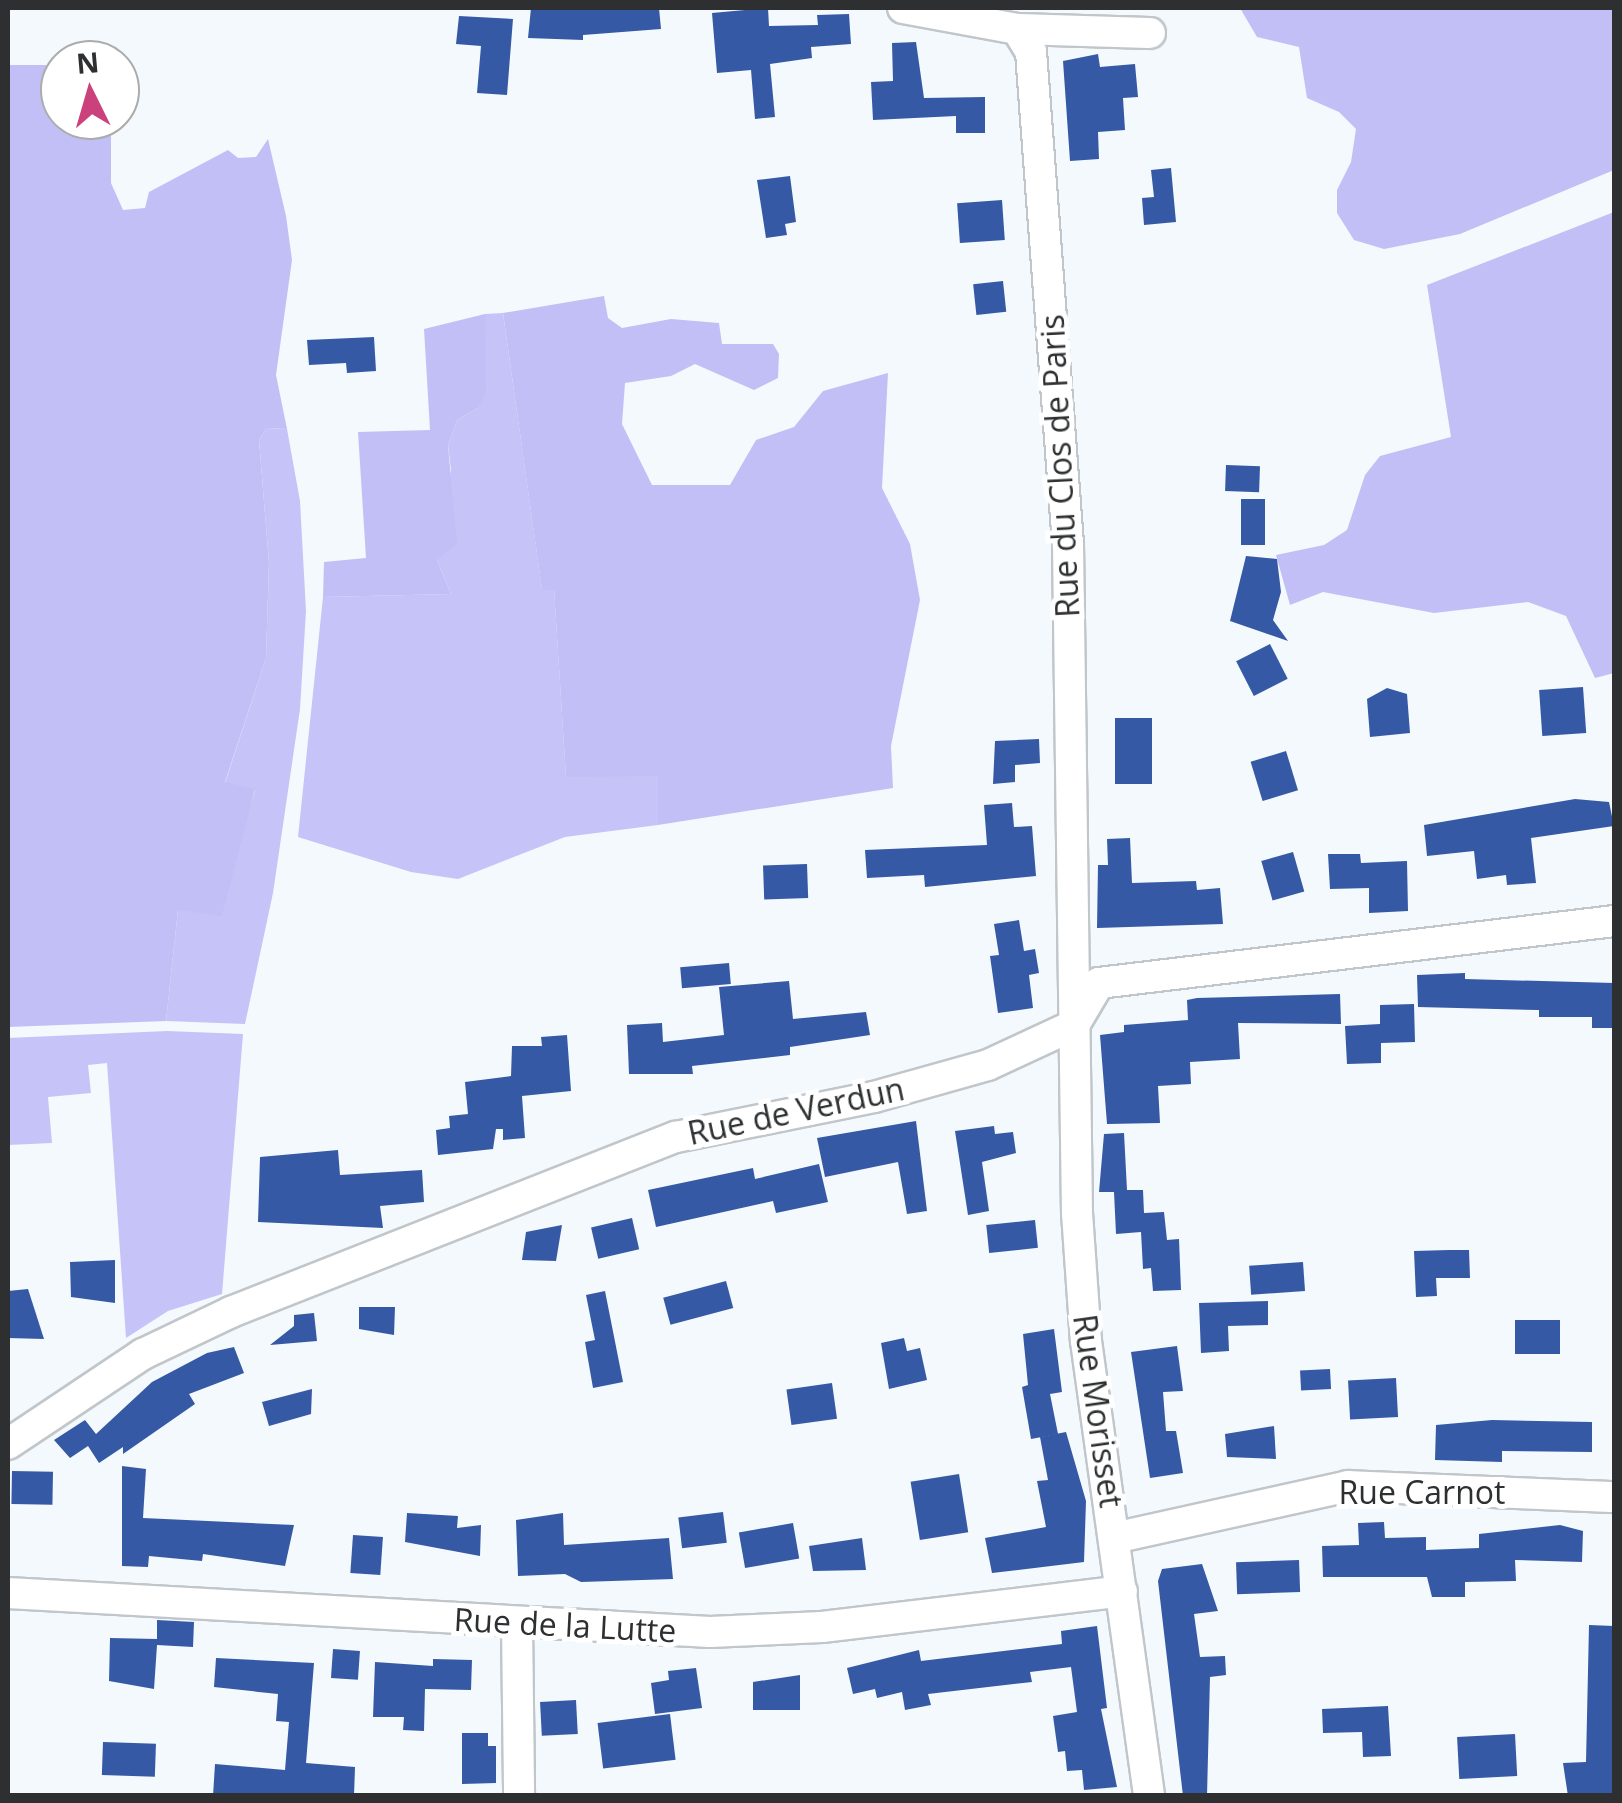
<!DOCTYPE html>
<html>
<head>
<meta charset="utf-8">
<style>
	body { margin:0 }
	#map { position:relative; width:1622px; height:1803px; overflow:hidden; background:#f3f9fc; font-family:"Open Sans",sans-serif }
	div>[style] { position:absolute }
	.green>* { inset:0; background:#c6c3f8 }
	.forest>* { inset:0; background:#c2bff7 }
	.building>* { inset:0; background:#3559a5; transform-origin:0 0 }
	.roads { filter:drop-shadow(2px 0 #c1c6ca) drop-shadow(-2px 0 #c1c6ca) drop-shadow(0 2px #c1c6ca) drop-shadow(0 -2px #c1c6ca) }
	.minor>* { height:30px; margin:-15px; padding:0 15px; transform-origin:15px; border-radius:15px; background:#fff }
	span { translate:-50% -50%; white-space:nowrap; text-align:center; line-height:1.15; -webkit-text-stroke:10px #fff; paint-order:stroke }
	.street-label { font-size:32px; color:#2d2f30 }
	.frame { position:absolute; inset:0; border:10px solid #2d2f30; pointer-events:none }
	.north { position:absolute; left:40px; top:40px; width:100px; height:100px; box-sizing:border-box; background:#fff; border:2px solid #abacac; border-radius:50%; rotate:355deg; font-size:28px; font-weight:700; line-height:40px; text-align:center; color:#2d2f30 }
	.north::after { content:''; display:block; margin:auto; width:35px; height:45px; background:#ca417c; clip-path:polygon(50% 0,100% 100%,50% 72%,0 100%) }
</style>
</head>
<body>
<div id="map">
	<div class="green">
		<i style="clip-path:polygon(503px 313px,542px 589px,554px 589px,566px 776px,659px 776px,658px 825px,565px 837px,458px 879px,411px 872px,298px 837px,323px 597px,451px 594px,437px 560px,451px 470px,448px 445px,457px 420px,478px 408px,485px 314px)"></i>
		<i style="clip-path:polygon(267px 428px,287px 429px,300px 501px,306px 611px,300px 709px,273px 893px,245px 1024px,166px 1021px,178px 910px,244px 827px,255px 790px,225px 783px,266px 658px,269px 563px,259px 440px)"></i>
		<i style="clip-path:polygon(167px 1031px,243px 1034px,222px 1294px,168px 1311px,126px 1338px,107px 1063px,88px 1065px,91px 1093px,48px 1097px,52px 1143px,8px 1145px,8px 1038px)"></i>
	</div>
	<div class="forest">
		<i style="clip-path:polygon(1240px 8px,1614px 8px,1614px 170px,1460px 234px,1384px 249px,1354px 240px,1337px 213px,1337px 190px,1351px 162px,1356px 129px,1339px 112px,1307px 98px,1299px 47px,1257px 37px)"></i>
		<i style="clip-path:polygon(8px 65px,60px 65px,60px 120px,111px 120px,111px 183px,123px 210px,145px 208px,149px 192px,228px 150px,238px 158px,256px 157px,268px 139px,286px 216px,292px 260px,276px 375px,287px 429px,267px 428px,259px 440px,269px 563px,266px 658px,225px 782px,255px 789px,222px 916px,178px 910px,166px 1021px,8px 1027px)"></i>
		<i style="clip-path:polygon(1614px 212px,1614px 673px,1595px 678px,1566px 616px,1528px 602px,1434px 613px,1323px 592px,1290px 605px,1276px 555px,1324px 545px,1347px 530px,1365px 475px,1380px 456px,1451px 437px,1427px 285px)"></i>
		<i style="clip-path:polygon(604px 296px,608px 318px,622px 328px,671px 319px,719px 323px,722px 344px,773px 344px,779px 354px,778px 378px,754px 390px,695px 364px,671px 376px,625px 383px,622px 424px,652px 485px,730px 485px,756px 440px,794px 427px,823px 391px,888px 373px,882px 488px,910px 544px,920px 600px,891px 746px,893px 788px,658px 825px,658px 776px,566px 777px,554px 590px,542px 590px,503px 313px)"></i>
		<i style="clip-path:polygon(485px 314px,486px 391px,478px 408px,457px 420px,448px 445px,457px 544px,437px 560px,451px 594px,323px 597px,324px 562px,366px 558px,358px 432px,430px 430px,424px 329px)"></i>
	</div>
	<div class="building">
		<i style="clip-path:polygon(531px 8px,659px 8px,661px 29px,583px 35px,583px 40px,528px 38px)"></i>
		<i style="clip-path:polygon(768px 8px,769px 26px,818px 25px,817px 15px,849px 14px,851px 44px,811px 47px,812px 58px,770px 64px,775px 117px,755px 119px,751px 70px,717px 73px,712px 13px)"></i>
		<i style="clip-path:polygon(459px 16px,513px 19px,507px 95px,477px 93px,481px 46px,456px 44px)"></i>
		<i style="clip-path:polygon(916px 42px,924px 98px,985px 97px,985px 133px,956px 133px,956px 116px,873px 120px,871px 82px,893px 81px,892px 43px)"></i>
		<i style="clip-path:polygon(1098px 54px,1100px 67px,1135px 64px,1138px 97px,1123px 98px,1125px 130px,1098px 132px,1099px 159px,1070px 161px,1063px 61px)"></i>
		<i style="clip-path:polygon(1171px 168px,1176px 222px,1144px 225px,1142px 198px,1154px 197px,1151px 170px)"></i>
		<i style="clip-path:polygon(790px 176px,796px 222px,785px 224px,787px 235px,766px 238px,757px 180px)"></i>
		<i style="left:1002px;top:200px;width:40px;height:45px;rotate:86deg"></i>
		<i style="left:1003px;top:281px;width:31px;height:30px;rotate:84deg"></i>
		<i style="clip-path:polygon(374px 337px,376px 371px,347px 373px,346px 363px,309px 365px,307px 340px)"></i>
		<i style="left:1226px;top:465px;width:34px;height:26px;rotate:2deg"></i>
		<i style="left:1241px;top:499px;width:24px;height:46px"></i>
		<i style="clip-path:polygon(1246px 556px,1277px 559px,1281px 592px,1273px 620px,1288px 641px,1230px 621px)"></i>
		<i style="left:1270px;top:644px;width:39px;height:38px;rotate:63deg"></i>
		<i style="left:1583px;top:687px;width:46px;height:44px;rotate:86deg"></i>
		<i style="clip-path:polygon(1387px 688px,1407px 694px,1410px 733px,1370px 737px,1367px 699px)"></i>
		<i style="left:1115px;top:718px;width:37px;height:66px"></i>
		<i style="clip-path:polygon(1039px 739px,1040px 763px,1015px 765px,1015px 782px,993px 784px,995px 741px)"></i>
		<i style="left:1286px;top:751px;width:41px;height:37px;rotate:73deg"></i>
		<i style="clip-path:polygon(1575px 799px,1609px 802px,1614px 826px,1531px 838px,1536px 883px,1507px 885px,1506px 875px,1477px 879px,1474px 851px,1427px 856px,1424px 825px)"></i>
		<i style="clip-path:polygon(1012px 803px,1014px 827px,1032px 826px,1036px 876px,925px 887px,924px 875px,867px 878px,865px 850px,987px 845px,984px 805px)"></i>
		<i style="clip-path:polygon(1130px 838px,1132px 883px,1196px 881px,1197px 890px,1220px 888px,1223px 924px,1097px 928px,1098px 865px,1108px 865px,1107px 839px)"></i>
		<i style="left:1293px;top:852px;width:41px;height:33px;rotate:74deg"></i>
		<i style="clip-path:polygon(1328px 854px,1360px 854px,1361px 863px,1407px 861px,1408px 911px,1369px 913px,1369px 888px,1330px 889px)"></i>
		<i style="left:807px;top:864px;width:34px;height:44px;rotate:88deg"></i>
		<i style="clip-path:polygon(1019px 920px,1024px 951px,1035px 949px,1039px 973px,1029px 975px,1033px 1008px,998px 1013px,990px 956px,999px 955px,994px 924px)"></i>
		<i style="left:729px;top:963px;width:21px;height:49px;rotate:85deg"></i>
		<i style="clip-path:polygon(1465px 973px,1465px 979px,1614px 983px,1614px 1028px,1592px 1028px,1592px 1017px,1539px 1017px,1539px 1010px,1418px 1007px,1417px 975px)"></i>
		<i style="clip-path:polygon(789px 981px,793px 1019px,866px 1012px,870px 1035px,790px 1047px,790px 1055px,692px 1066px,693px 1074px,629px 1074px,627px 1025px,662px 1023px,663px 1042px,724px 1035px,719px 987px)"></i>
		<i style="clip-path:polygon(1340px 994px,1341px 1024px,1238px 1023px,1240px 1059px,1190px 1062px,1191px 1084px,1158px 1086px,1160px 1123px,1107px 1124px,1100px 1035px,1124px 1032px,1124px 1025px,1188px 1020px,1187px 1000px,1197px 998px)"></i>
		<i style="clip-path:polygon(1414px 1004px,1415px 1042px,1381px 1043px,1381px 1063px,1347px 1064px,1345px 1026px,1380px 1024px,1380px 1005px)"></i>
		<i style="clip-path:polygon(567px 1035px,571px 1091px,522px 1096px,525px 1138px,503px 1140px,503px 1129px,496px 1129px,493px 1149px,438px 1155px,436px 1130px,450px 1128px,449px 1116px,468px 1114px,465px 1082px,511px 1076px,512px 1046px,542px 1046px,541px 1037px)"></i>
		<i style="clip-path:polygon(916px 1121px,927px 1211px,907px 1214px,898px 1162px,825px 1177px,817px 1138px)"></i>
		<i style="clip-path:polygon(994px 1126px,995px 1134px,1013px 1132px,1016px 1153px,982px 1162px,989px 1211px,968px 1215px,955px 1131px)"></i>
		<i style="clip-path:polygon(1124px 1133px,1127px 1190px,1143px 1190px,1144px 1213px,1164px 1212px,1167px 1240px,1179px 1239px,1181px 1290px,1153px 1291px,1151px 1268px,1143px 1269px,1141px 1232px,1116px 1234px,1114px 1192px,1099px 1192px,1104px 1134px)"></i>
		<i style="clip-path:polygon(338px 1150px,340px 1175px,422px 1170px,424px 1202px,380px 1206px,383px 1228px,258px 1222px,260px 1157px)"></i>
		<i style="clip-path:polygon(819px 1164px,828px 1202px,776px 1213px,773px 1201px,656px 1227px,648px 1190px,753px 1168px,755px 1179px)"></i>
		<i style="left:632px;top:1218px;width:32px;height:42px;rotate:77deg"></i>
		<i style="left:1035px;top:1220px;width:28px;height:49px;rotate:84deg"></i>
		<i style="clip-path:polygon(562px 1225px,556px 1261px,522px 1260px,526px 1232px)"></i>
		<i style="clip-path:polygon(1449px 1250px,1469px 1250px,1470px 1278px,1436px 1278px,1437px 1296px,1416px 1297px,1414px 1251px)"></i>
		<i style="clip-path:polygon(115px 1260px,115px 1303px,71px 1297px,70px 1262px)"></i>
		<i style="left:1303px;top:1262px;width:29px;height:54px;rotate:86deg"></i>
		<i style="left:726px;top:1281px;width:28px;height:65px;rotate:75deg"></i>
		<i style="clip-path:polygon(28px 1289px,44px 1339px,8px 1338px,8px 1291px)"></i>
		<i style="clip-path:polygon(605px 1291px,623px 1382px,593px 1388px,585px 1342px,595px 1340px,586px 1295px)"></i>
		<i style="clip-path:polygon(1268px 1301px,1268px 1325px,1228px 1326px,1229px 1351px,1201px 1353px,1199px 1303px)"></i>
		<i style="clip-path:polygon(359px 1307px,395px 1307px,394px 1335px,359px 1329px)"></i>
		<i style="clip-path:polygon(314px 1313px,317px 1341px,270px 1345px,294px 1326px,294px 1315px)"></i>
		<i style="left:1515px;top:1320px;width:45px;height:34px"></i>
		<i style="clip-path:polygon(1054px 1329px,1062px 1392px,1050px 1394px,1058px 1434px,1031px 1439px,1022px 1387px,1028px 1385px,1023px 1334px)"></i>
		<i style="clip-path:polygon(904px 1338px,907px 1351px,920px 1348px,927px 1380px,889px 1389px,881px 1343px)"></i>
		<i style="clip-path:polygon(1177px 1346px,1183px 1391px,1163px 1392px,1166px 1431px,1176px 1431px,1183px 1473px,1150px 1478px,1131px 1352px)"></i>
		<i style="clip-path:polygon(234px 1347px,244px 1373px,189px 1394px,195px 1404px,123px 1454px,123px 1447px,99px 1463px,88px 1446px,70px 1458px,54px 1440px,85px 1420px,96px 1434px,152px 1382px,207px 1353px)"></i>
		<i style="left:1330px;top:1369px;width:20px;height:30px;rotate:87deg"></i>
		<i style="left:1396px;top:1378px;width:39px;height:48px;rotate:87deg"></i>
		<i style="left:832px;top:1383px;width:36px;height:46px;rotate:82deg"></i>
		<i style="clip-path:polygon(312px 1389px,311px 1414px,269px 1426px,262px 1402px)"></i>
		<i style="clip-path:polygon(1492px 1420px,1592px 1422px,1592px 1452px,1502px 1451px,1502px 1462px,1435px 1460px,1436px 1425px)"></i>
		<i style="clip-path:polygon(1274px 1426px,1276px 1459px,1227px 1457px,1225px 1434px)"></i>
		<i style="clip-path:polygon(1066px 1432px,1086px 1501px,1084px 1562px,992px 1573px,985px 1538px,1046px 1527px,1037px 1481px,1048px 1480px,1040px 1437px)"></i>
		<i style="clip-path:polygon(122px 1466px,146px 1469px,143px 1518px,294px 1525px,285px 1566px,203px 1554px,202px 1561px,149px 1556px,148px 1567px,122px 1566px)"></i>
		<i style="left:12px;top:1471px;width:41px;height:33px;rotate:1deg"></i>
		<i style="left:959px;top:1474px;width:59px;height:49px;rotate:81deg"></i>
		<i style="left:723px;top:1512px;width:31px;height:45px;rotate:83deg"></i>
		<i style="clip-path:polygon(407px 1513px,458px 1516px,457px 1528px,481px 1525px,480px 1556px,405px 1542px)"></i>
		<i style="clip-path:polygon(563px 1513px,564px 1545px,669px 1538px,673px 1579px,581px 1582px,565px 1574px,518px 1576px,516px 1520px)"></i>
		<i style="clip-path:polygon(1384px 1522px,1385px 1538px,1426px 1537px,1426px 1550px,1479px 1548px,1479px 1534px,1560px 1525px,1583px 1531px,1582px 1562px,1515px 1560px,1516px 1581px,1465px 1582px,1465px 1597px,1432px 1597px,1427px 1577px,1323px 1577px,1322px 1546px,1359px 1545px,1358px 1523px)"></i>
		<i style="left:793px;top:1523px;width:36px;height:55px;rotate:80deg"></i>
		<i style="left:353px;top:1535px;width:30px;height:38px;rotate:4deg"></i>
		<i style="clip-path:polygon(862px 1538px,866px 1570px,813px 1571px,809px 1546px)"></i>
		<i style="left:1299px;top:1560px;width:32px;height:63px;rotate:88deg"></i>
		<i style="clip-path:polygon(1202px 1564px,1218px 1611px,1194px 1614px,1200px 1657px,1225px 1656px,1226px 1675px,1210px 1677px,1207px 1796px,1183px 1796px,1158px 1581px,1162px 1569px)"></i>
		<i style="clip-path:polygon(157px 1620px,194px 1622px,193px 1647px,157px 1645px,154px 1689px,109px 1681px,110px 1638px,157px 1639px)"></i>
		<i style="clip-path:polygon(1589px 1625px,1614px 1626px,1612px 1796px,1568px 1796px,1563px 1763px,1586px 1762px)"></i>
		<i style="clip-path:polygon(1097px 1626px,1107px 1708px,1101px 1709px,1117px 1787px,1084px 1790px,1082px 1770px,1067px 1771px,1065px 1751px,1058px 1752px,1053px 1716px,1077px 1712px,1071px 1667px,1030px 1672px,1032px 1682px,928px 1694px,931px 1705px,905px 1710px,902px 1692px,877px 1698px,875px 1689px,853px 1694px,847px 1668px,919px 1650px,921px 1661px,1062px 1644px,1061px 1631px)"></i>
		<i style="left:333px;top:1649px;width:27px;height:29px;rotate:4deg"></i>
		<i style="clip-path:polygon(216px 1658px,314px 1663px,306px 1763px,355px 1767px,354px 1796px,213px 1796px,215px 1764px,285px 1770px,289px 1722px,276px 1721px,278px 1694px,214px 1687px)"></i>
		<i style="clip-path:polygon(433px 1659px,472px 1660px,471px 1690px,425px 1689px,424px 1731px,403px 1730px,404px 1717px,373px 1717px,375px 1662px,433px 1666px)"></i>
		<i style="clip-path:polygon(696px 1668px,702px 1708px,655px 1714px,651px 1683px,669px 1680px,668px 1671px)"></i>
		<i style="clip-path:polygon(800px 1675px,800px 1710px,753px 1710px,753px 1682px)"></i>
		<i style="left:576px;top:1700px;width:34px;height:36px;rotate:87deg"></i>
		<i style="clip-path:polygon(1388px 1706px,1391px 1756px,1363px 1757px,1362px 1732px,1323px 1733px,1322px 1709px)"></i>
		<i style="left:670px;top:1714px;width:46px;height:73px;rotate:83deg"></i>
		<i style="clip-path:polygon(462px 1733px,488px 1733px,488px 1746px,496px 1746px,496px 1783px,462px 1784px)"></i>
		<i style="left:1515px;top:1734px;width:42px;height:58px;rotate:87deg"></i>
		<i style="left:103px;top:1742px;width:53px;height:33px;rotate:2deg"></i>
	</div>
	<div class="roads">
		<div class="minor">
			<i style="left:903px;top:8px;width:116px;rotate:10.4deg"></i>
			<i style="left:1017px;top:29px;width:27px;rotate:59deg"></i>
			<i style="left:1031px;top:52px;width:493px;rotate:85.7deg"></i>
			<i style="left:1068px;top:544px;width:669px;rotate:89.23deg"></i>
			<i style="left:1077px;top:1213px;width:128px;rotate:86deg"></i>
			<i style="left:1086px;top:1341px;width:459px;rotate:82.1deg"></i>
			<i style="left:1017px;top:29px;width:133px;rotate:1.7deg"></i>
			<i style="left:8px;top:1444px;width:162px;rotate:-33.7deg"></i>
			<i style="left:143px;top:1354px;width:98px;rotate:-25.5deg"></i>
			<i style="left:231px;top:1312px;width:478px;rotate:-21.5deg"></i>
			<i style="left:676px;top:1137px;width:202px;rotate:-11.4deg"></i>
			<i style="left:874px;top:1097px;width:118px;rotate:-15.7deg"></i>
			<i style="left:988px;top:1065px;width:95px;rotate:-24.9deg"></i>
			<i style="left:1074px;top:1025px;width:49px;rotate:-59.2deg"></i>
			<i style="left:1099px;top:983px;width:519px;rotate:-6.86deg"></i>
			<i style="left:1114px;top:1538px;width:240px;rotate:-12.5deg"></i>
			<i style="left:1348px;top:1486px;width:266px;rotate:2.4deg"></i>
			<i style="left:8px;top:1593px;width:703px;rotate:3.18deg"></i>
			<i style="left:710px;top:1632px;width:112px;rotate:-2.6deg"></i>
			<i style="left:822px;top:1627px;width:302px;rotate:-6.8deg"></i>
			<i style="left:517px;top:1623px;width:173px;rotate:89.3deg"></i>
		</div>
	</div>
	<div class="street-label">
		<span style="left:1060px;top:466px;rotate:-93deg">Rue du Clos de Paris</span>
		<span style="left:796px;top:1111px;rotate:-12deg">Rue de Verdun</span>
		<span style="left:1098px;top:1411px;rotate:82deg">Rue Morisset</span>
		<span style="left:1422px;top:1492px">Rue Carnot</span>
		<span style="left:565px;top:1625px;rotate:3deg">Rue de la Lutte</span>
	</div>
	<div class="frame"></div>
	<div class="north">N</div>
</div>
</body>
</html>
